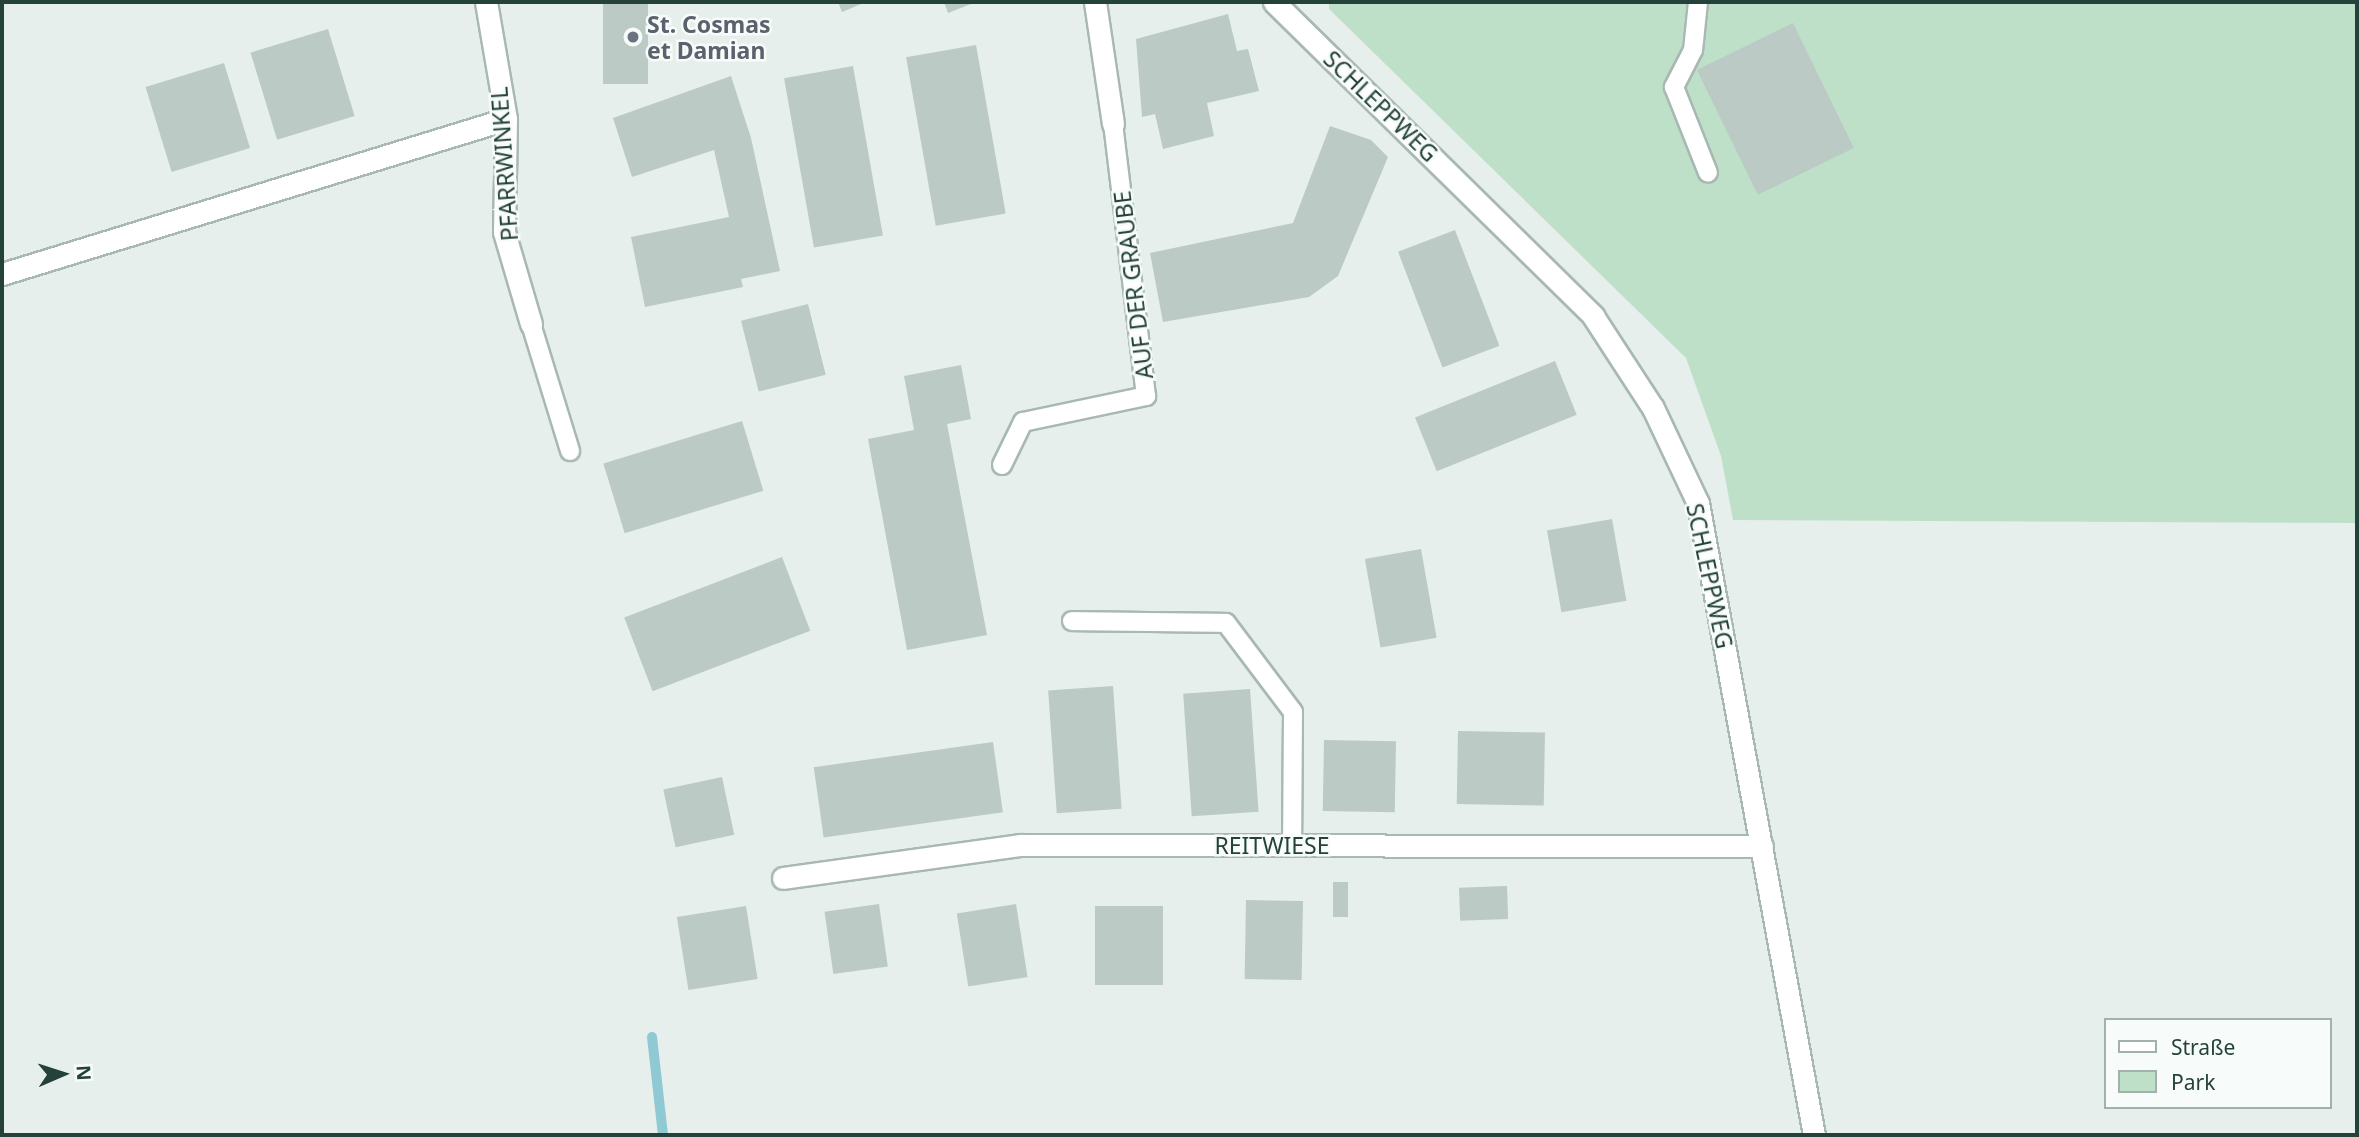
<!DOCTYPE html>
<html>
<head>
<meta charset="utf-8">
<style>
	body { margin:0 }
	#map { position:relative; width:2359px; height:1137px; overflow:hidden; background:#e6efeb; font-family:"Noto Sans",sans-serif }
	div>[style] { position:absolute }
	.green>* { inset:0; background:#bfe0c8 }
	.stream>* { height:10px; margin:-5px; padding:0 5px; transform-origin:5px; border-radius:5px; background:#8ec9d4 }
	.building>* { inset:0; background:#bbcac4; transform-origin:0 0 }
	.roads { filter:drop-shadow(2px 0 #a8b8b2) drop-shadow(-2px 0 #a8b8b2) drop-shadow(0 2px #a8b8b2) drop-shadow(0 -2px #a8b8b2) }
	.service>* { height:18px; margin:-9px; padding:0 9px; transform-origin:9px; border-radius:9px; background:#fff }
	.minor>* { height:21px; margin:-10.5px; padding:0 10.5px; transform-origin:10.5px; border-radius:10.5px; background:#fff }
	.tertiary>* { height:21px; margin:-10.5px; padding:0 10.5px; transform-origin:10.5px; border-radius:10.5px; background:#fff }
	.dots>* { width:19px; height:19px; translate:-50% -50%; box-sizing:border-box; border:4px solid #f7fbf9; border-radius:50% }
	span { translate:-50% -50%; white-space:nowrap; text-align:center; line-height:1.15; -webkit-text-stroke:5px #f7fbf9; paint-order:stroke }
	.worship-label { font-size:23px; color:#5b616d; font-weight:700 }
	.left { translate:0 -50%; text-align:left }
	.street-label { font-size:23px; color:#24423a }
	.frame { position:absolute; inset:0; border:4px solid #24423a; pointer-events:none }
	.legend { position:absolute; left:2104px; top:1018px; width:228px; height:91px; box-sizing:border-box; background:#f7fbf9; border:2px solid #a3b1ad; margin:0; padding:9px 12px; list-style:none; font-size:21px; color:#24423a }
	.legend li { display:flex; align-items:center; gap:14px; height:35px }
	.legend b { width:35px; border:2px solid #a3b1ad }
	.north { position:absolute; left:28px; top:1039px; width:70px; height:70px; -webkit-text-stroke:5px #f7fbf9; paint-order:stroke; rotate:87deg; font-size:19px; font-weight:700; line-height:28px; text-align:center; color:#24423a }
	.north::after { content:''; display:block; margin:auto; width:24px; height:32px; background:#24423a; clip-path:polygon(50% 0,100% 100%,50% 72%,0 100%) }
</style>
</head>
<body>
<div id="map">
	<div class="green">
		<i style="clip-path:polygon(1329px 2px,2357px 2px,2357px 523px,1733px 520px,1721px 456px,1686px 358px,1329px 9px)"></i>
	</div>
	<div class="stream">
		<i style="left:652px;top:1037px;width:99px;rotate:83.6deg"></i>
	</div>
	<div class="building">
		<i style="left:603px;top:2px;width:45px;height:82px"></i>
		<i style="clip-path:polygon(838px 2px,866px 2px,842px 12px)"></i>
		<i style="clip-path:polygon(944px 2px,976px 2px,948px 13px)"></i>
		<i style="clip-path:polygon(1228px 14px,1237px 51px,1248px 49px,1259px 91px,1207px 103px,1214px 136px,1163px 149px,1155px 114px,1142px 117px,1136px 39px)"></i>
		<i style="left:1793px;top:23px;width:139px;height:107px;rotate:64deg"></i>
		<i style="left:328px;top:29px;width:91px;height:81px;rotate:73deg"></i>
		<i style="left:976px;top:45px;width:171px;height:71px;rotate:80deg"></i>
		<i style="left:224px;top:63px;width:89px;height:82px;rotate:73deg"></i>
		<i style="left:853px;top:66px;width:172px;height:70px;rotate:80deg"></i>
		<i style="clip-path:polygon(731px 76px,751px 138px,780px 271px,741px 279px,743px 287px,645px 307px,631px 237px,729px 217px,714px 150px,632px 177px,613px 118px)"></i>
		<i style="clip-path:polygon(1330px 126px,1371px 140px,1388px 157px,1338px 276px,1309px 297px,1163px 322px,1150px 253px,1293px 223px)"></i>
		<i style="left:1455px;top:230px;width:124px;height:61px;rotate:69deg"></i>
		<i style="left:808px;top:304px;width:73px;height:69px;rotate:76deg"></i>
		<i style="left:1555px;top:361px;width:58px;height:151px;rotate:68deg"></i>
		<i style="clip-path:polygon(961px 365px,971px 419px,947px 424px,987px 635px,907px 650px,868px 439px,914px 430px,904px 376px)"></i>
		<i style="left:742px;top:421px;width:73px;height:145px;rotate:73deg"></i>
		<i style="left:1612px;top:519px;width:83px;height:66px;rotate:80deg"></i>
		<i style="left:1421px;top:549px;width:90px;height:57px;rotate:80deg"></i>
		<i style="left:782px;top:557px;width:79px;height:169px;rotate:69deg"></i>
		<i style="left:1113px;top:686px;width:123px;height:65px;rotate:86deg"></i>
		<i style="left:1250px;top:689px;width:123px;height:67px;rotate:86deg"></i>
		<i style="left:1458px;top:731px;width:87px;height:73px;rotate:1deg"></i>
		<i style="left:1324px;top:740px;width:72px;height:71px;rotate:1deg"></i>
		<i style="left:993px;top:742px;width:71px;height:181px;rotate:82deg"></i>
		<i style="left:722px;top:777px;width:59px;height:60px;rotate:78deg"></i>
		<i style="left:1333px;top:882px;width:15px;height:35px"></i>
		<i style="left:1507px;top:886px;width:33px;height:48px;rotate:88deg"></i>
		<i style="left:1246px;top:900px;width:57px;height:79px;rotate:1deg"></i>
		<i style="left:879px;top:904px;width:63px;height:55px;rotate:82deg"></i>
		<i style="left:1016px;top:904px;width:74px;height:60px;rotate:81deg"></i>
		<i style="left:746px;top:906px;width:74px;height:70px;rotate:81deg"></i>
		<i style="left:1095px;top:906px;width:68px;height:79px"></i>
	</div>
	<div class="roads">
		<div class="service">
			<i style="left:1698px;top:2px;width:48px;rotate:95.9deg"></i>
			<i style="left:1693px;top:50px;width:42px;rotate:117.2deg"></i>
			<i style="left:1674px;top:87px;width:92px;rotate:68.4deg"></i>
			<i style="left:531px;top:324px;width:133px;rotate:72.9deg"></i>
			<i style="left:1002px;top:465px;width:48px;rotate:-64deg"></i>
			<i style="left:1023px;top:422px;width:126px;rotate:-11.9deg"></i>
			<i style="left:1146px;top:396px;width:274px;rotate:-96.9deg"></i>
			<i style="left:1072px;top:621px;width:154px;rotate:0.7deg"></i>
			<i style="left:1226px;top:623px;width:111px;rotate:53deg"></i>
			<i style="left:1293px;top:712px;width:133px;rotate:90.4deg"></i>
		</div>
		<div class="minor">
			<i style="left:486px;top:2px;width:119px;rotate:80.3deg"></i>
			<i style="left:506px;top:119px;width:113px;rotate:91deg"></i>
			<i style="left:504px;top:232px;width:96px;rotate:73.6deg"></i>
			<i style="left:1095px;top:2px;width:123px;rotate:81.6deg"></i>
			<i style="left:2px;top:274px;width:527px;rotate:-17.09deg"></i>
			<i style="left:783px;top:878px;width:239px;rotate:-7.9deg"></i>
			<i style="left:1020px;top:845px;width:742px;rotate:0.08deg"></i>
		</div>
		<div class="tertiary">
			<i style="left:1274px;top:2px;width:448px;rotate:44.5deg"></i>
			<i style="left:1593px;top:316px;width:110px;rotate:56.9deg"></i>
			<i style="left:1653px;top:408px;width:105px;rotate:64.7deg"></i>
			<i style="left:1698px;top:503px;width:643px;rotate:79.6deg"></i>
		</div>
	</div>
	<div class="dots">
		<i style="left:633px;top:37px;background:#6b7280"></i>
	</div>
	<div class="worship-label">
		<span class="left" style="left:647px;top:37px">St. Cosmas<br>et Damian</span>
	</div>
	<div class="street-label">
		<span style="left:1381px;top:106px;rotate:44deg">SCHLEPPWEG</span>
		<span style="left:504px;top:164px;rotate:-94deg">PFARRWINKEL</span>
		<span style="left:1133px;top:285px;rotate:-97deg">AUF DER GRAUBE</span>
		<span style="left:1710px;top:576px;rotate:78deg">SCHLEPPWEG</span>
		<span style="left:1272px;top:845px">REITWIESE</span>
	</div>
	<div class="frame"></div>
	<ul class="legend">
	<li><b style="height:9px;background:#fff"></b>Straße</li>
	<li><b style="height:19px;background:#bfe0c8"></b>Park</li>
	</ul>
	<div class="north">N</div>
</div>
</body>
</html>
